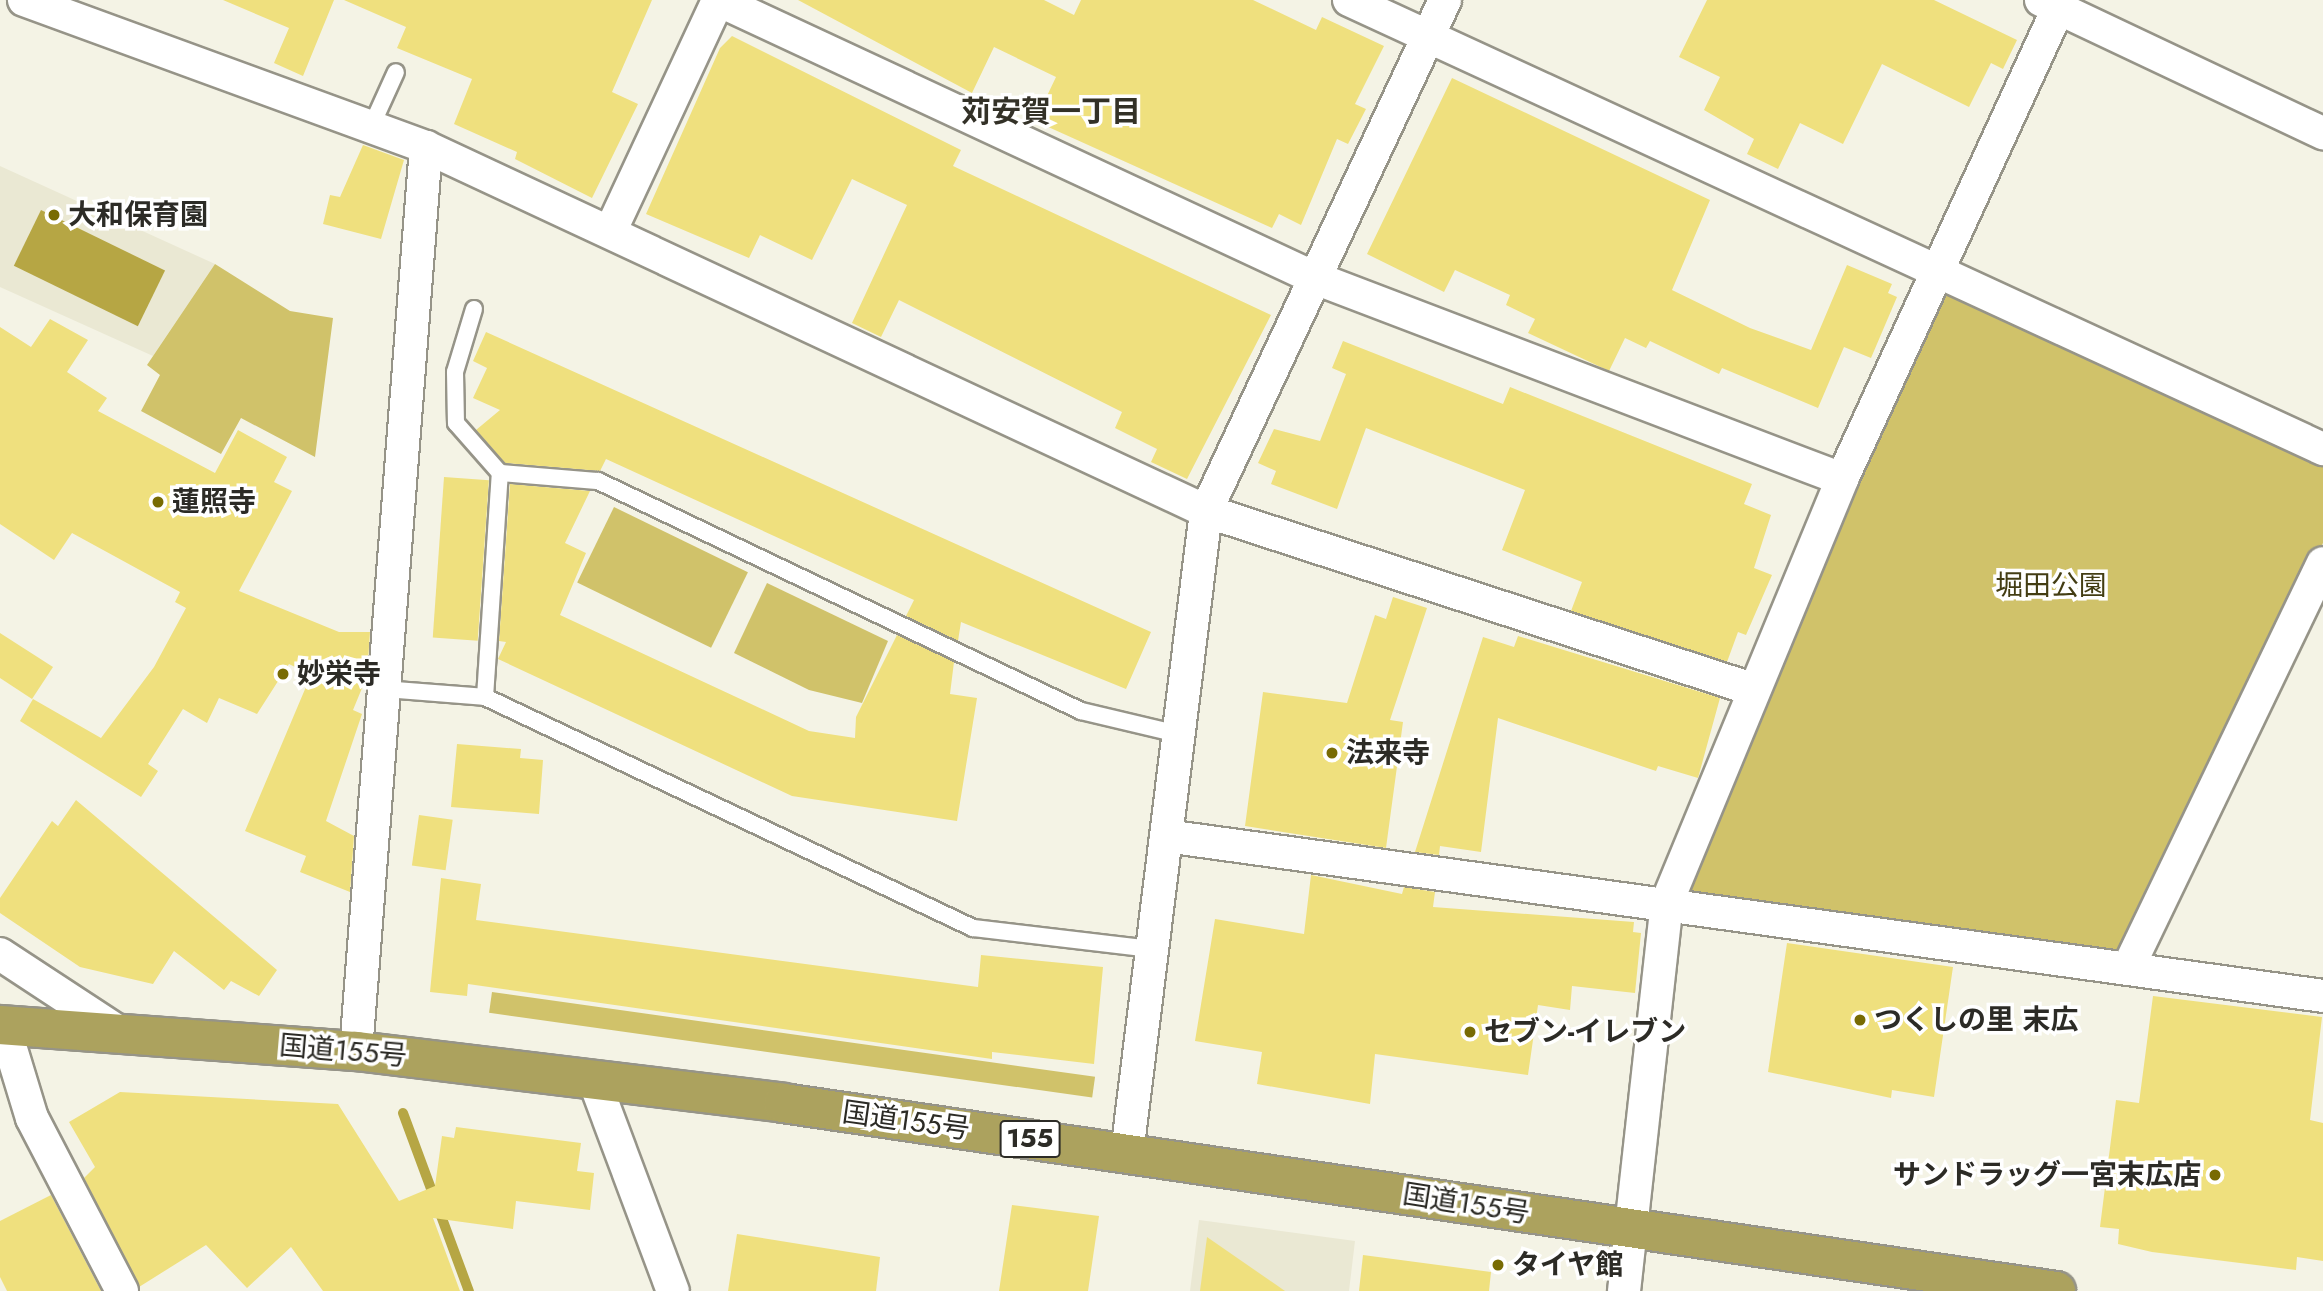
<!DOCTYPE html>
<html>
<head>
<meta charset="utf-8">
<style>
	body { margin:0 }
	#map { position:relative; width:2323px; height:1291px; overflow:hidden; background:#f4f3e5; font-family:Jost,"Noto Sans JP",sans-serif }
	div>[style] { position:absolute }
	.built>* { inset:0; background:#eae8d3 }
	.green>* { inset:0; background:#d0c26a; transform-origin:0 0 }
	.water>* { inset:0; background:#b6a644; transform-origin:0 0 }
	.stream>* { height:10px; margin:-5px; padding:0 5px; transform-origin:5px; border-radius:5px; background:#b6a644 }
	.building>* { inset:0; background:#efe07e; transform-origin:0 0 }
	.roads { filter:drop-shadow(2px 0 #969488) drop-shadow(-2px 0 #969488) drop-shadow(0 2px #969488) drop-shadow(0 -2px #969488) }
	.service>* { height:16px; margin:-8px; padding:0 8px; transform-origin:8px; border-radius:8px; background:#fff }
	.minor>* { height:32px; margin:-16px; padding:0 16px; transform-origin:16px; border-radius:16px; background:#fff }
	.trunk>* { height:38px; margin:-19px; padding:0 19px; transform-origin:19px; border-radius:19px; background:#aca25e }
	.dots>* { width:19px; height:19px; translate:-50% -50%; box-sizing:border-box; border:4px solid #fff; border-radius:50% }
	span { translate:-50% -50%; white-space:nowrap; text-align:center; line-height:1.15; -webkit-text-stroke:7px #fff; paint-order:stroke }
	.shield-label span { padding:2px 5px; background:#fff; border:2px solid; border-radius:5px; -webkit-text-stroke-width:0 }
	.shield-label { font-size:26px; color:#2c2b26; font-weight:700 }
	.poi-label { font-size:28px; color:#2c2b26; font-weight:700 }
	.left { translate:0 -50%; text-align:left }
	.right { translate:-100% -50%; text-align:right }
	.park-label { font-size:28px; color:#433d13 }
	.street-label { font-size:28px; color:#2c2b26 }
	.neighbourhood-label { font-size:30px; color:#333127; font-weight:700 }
</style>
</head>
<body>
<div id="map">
	<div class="built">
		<i style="clip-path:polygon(0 166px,215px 264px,153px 356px,0 287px)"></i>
		<i style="clip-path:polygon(1199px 1220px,1355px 1241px,1349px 1291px,1190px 1291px)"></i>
	</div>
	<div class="green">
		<i style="clip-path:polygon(215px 264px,290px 311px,333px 318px,315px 457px,241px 418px,221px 454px,141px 411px,160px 375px,147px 365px)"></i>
		<i style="clip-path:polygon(1938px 277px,2323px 460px,2323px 543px,2125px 956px,1675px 899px)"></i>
		<i style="left:614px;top:507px;width:149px;height:84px;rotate:26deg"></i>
		<i style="clip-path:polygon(767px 583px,888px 641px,862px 703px,809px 690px,734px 653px)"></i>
		<i style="left:492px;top:992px;width:609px;height:21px;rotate:8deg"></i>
	</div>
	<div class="water">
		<i style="left:41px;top:210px;width:138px;height:62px;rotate:26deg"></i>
	</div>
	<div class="stream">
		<i style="left:403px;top:1113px;width:190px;rotate:69.7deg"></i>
	</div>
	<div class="building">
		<i style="clip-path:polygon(223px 0,334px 0,303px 76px,274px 63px,289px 28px)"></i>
		<i style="clip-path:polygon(344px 0,652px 0,612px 92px,638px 104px,592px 198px,515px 159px,517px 152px,454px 124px,472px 79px,397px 48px,406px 27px)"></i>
		<i style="clip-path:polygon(798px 0,1044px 0,1074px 15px,1081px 0,1253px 0,1316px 30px,1322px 17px,1384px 46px,1355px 104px,1366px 109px,1348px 144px,1337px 139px,1301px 225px,1279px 214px,1272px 228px,1035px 121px,1056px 77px,994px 47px,972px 93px)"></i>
		<i style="clip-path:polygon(1707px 0,1934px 0,2017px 40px,2003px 69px,1991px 63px,1969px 107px,1882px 64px,1843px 144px,1800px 123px,1778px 169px,1747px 154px,1754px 139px,1704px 110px,1720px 77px,1679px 57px)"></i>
		<i style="clip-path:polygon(732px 36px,961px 150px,953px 166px,1271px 315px,1187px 479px,1151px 462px,1157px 449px,1115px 428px,1122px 412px,899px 300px,881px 337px,852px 323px,907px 205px,852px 179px,812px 260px,760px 235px,749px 258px,646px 214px,720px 48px)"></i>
		<i style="clip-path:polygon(1452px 78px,1710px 200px,1672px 290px,1750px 328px,1811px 350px,1847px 265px,1892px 284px,1888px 293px,1897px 297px,1871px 358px,1844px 347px,1818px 408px,1722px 368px,1719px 374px,1650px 341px,1646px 348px,1625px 338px,1609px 371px,1528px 333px,1535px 319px,1506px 305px,1510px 295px,1455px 270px,1444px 292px,1367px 254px)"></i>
		<i style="clip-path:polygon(363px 145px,404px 160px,381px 239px,323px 224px,330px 195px,340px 197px)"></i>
		<i style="clip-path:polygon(50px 319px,88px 340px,67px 372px,107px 398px,98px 411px,215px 473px,238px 430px,287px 457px,274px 482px,292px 491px,239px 591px,339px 632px,370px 632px,367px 676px,353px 710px,362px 714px,326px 821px,354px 836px,350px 892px,300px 872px,306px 856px,245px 831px,311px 675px,289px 664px,257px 714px,219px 698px,207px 723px,183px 709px,148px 764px,158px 771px,141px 797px,20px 721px,33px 699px,101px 738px,154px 667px,186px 608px,175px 602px,180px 592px,72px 533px,54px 560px,0 524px,0 327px,31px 347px)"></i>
		<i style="clip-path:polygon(486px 332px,1151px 632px,1126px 689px,961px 622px,958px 641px,906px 616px,914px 600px,606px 459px,600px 471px,505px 463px,476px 430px,500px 410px,473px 398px,487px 368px,473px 361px)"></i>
		<i style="clip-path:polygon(1343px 341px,1503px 404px,1510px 387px,1752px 484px,1744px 504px,1771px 515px,1754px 568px,1772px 575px,1746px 635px,1738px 632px,1727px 662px,1571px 611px,1582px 582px,1502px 550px,1525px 490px,1366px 428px,1337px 509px,1271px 484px,1276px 471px,1258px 463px,1274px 429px,1320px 441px,1346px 374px,1332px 368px)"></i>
		<i style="left:444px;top:477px;width:45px;height:161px;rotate:4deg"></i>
		<i style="clip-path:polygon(510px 484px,590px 491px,565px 543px,586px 553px,560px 615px,809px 731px,855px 738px,856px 717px,897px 635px,954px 662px,950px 694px,977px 698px,957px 821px,792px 796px,498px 659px,506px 642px,499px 641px)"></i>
		<i style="clip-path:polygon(1393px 597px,1427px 608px,1390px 720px,1403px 722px,1386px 848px,1245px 826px,1263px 692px,1347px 703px,1375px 615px,1386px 619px)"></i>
		<i style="clip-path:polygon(0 633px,53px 667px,32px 699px,0 678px)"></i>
		<i style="clip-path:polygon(1518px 636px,1720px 698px,1698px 778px,1658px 766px,1656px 771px,1498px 718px,1481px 852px,1440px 846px,1439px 855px,1415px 852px,1483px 637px,1514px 647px)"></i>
		<i style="clip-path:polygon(457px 744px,521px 749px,520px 758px,543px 760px,539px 814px,451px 807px)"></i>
		<i style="clip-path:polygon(76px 800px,277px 970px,259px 996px,231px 981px,224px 990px,174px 951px,153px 984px,80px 967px,0 913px,0 898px,52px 821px,58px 826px)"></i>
		<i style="left:419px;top:815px;width:34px;height:51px;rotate:8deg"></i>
		<i style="clip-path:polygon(1311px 875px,1402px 894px,1404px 887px,1435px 892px,1433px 907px,1634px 922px,1633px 932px,1641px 933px,1635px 993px,1572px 986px,1570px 1010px,1538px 1005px,1528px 1075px,1375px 1054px,1370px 1104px,1257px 1084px,1262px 1052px,1195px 1041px,1215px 919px,1304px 934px)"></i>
		<i style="clip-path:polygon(441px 878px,481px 884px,476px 920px,978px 987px,981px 955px,1103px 967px,1094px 1064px,992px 1052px,992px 1059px,468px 984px,467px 996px,430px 992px)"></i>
		<i style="clip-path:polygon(1787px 943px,1953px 967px,1934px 1097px,1892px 1090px,1891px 1098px,1768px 1072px)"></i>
		<i style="clip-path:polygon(2153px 996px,2322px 1017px,2310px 1120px,2323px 1123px,2323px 1261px,2297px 1257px,2296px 1270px,2152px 1252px,2118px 1244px,2119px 1229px,2100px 1227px,2116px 1100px,2139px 1103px)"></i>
		<i style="clip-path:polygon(120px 1092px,338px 1104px,399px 1201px,435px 1186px,442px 1136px,454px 1138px,456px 1127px,581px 1143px,577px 1171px,594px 1173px,590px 1210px,516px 1201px,513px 1229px,433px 1218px,460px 1291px,323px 1291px,291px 1247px,247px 1288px,206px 1245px,139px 1287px,84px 1178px,95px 1167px,69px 1122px)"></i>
		<i style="clip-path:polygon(51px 1195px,101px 1291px,7px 1291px,0 1277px,0 1221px)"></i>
		<i style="clip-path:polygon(1012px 1205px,1099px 1216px,1088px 1291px,999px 1291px)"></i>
		<i style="clip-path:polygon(737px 1234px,880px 1257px,876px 1291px,728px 1291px)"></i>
		<i style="clip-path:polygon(1207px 1237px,1285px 1291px,1200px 1291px)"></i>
		<i style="clip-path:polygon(1363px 1255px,1491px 1272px,1489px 1291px,1359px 1291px)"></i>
	</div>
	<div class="roads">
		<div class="service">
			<i style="left:371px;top:127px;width:60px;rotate:-65.6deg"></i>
			<i style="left:474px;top:309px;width:66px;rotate:106.8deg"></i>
			<i style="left:455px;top:372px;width:51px;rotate:88.9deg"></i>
			<i style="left:456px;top:423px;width:67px;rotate:48.7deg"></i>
			<i style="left:384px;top:689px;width:101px;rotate:4.5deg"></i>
			<i style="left:485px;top:697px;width:540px;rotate:25.33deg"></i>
			<i style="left:973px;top:928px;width:180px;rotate:6.7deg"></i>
			<i style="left:485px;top:697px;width:225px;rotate:-86.2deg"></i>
			<i style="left:500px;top:473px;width:98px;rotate:4.7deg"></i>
			<i style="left:598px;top:481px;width:535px;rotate:25.46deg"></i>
			<i style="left:1081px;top:711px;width:100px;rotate:13.3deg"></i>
		</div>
		<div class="minor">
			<i style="left:24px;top:0;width:428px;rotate:20.1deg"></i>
			<i style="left:426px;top:147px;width:861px;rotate:25.02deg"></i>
			<i style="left:1206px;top:511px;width:574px;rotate:18.06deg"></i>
			<i style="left:718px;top:0;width:659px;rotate:24.97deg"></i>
			<i style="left:1315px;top:278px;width:564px;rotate:20.88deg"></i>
			<i style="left:1349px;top:0;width:1073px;rotate:24.75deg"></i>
			<i style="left:2041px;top:0;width:312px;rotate:25.3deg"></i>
			<i style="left:610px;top:232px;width:256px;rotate:-65deg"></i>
			<i style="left:1166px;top:836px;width:1168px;rotate:7.87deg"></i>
			<i style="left:0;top:954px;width:146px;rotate:33.3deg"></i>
			<i style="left:2129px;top:966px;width:447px;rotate:-64.3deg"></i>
			<i style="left:4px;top:1026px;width:96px;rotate:73.1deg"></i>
			<i style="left:32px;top:1118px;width:195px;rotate:62.5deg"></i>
			<i style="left:356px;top:1051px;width:907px;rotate:-85.57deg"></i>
			<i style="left:594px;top:1080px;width:225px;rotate:69.5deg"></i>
			<i style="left:1127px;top:1153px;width:647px;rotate:-82.98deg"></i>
			<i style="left:1206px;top:511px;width:564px;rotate:-64.93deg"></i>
			<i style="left:1624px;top:1291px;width:391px;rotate:-83.7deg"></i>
			<i style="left:1667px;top:902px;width:458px;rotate:-67.5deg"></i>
			<i style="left:1842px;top:479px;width:527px;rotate:-65.33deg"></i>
		</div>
		<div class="trunk">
			<i style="left:0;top:1025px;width:357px;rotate:4.2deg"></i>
			<i style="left:356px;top:1051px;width:430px;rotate:6.9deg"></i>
			<i style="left:783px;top:1103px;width:1287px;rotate:8.4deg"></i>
		</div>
	</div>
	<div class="dots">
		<i style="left:54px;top:215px;background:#786b03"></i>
		<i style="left:158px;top:502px;background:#786b03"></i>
		<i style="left:283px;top:674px;background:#786b03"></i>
		<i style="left:1332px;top:753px;background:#786b03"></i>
		<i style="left:1860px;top:1020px;background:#786b03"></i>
		<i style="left:1470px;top:1032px;background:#786b03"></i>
		<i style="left:2215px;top:1175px;background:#786b03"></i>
		<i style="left:1498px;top:1265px;background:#786b03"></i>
	</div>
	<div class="shield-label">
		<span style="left:1030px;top:1139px">155</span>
	</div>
	<div class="poi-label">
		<span class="left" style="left:68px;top:215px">大和保育園</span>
		<span class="left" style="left:172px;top:502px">蓮照寺</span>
		<span class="left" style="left:297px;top:674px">妙栄寺</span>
		<span class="left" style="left:1346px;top:753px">法来寺</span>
		<span class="left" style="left:1874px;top:1020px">つくしの里 末広</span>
		<span class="left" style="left:1484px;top:1032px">セブン-イレブン</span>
		<span class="right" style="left:2201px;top:1175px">サンドラッグ一宮末広店</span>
		<span class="left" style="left:1512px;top:1265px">タイヤ館</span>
	</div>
	<div class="park-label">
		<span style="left:2051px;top:586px">堀田公園</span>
	</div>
	<div class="street-label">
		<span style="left:343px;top:1051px;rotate:5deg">国道155号</span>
		<span style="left:906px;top:1121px;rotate:8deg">国道155号</span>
		<span style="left:1466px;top:1204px;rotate:9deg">国道155号</span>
	</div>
	<div class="neighbourhood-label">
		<span style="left:1051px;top:112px">苅安賀一丁目</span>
	</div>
</div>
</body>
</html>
